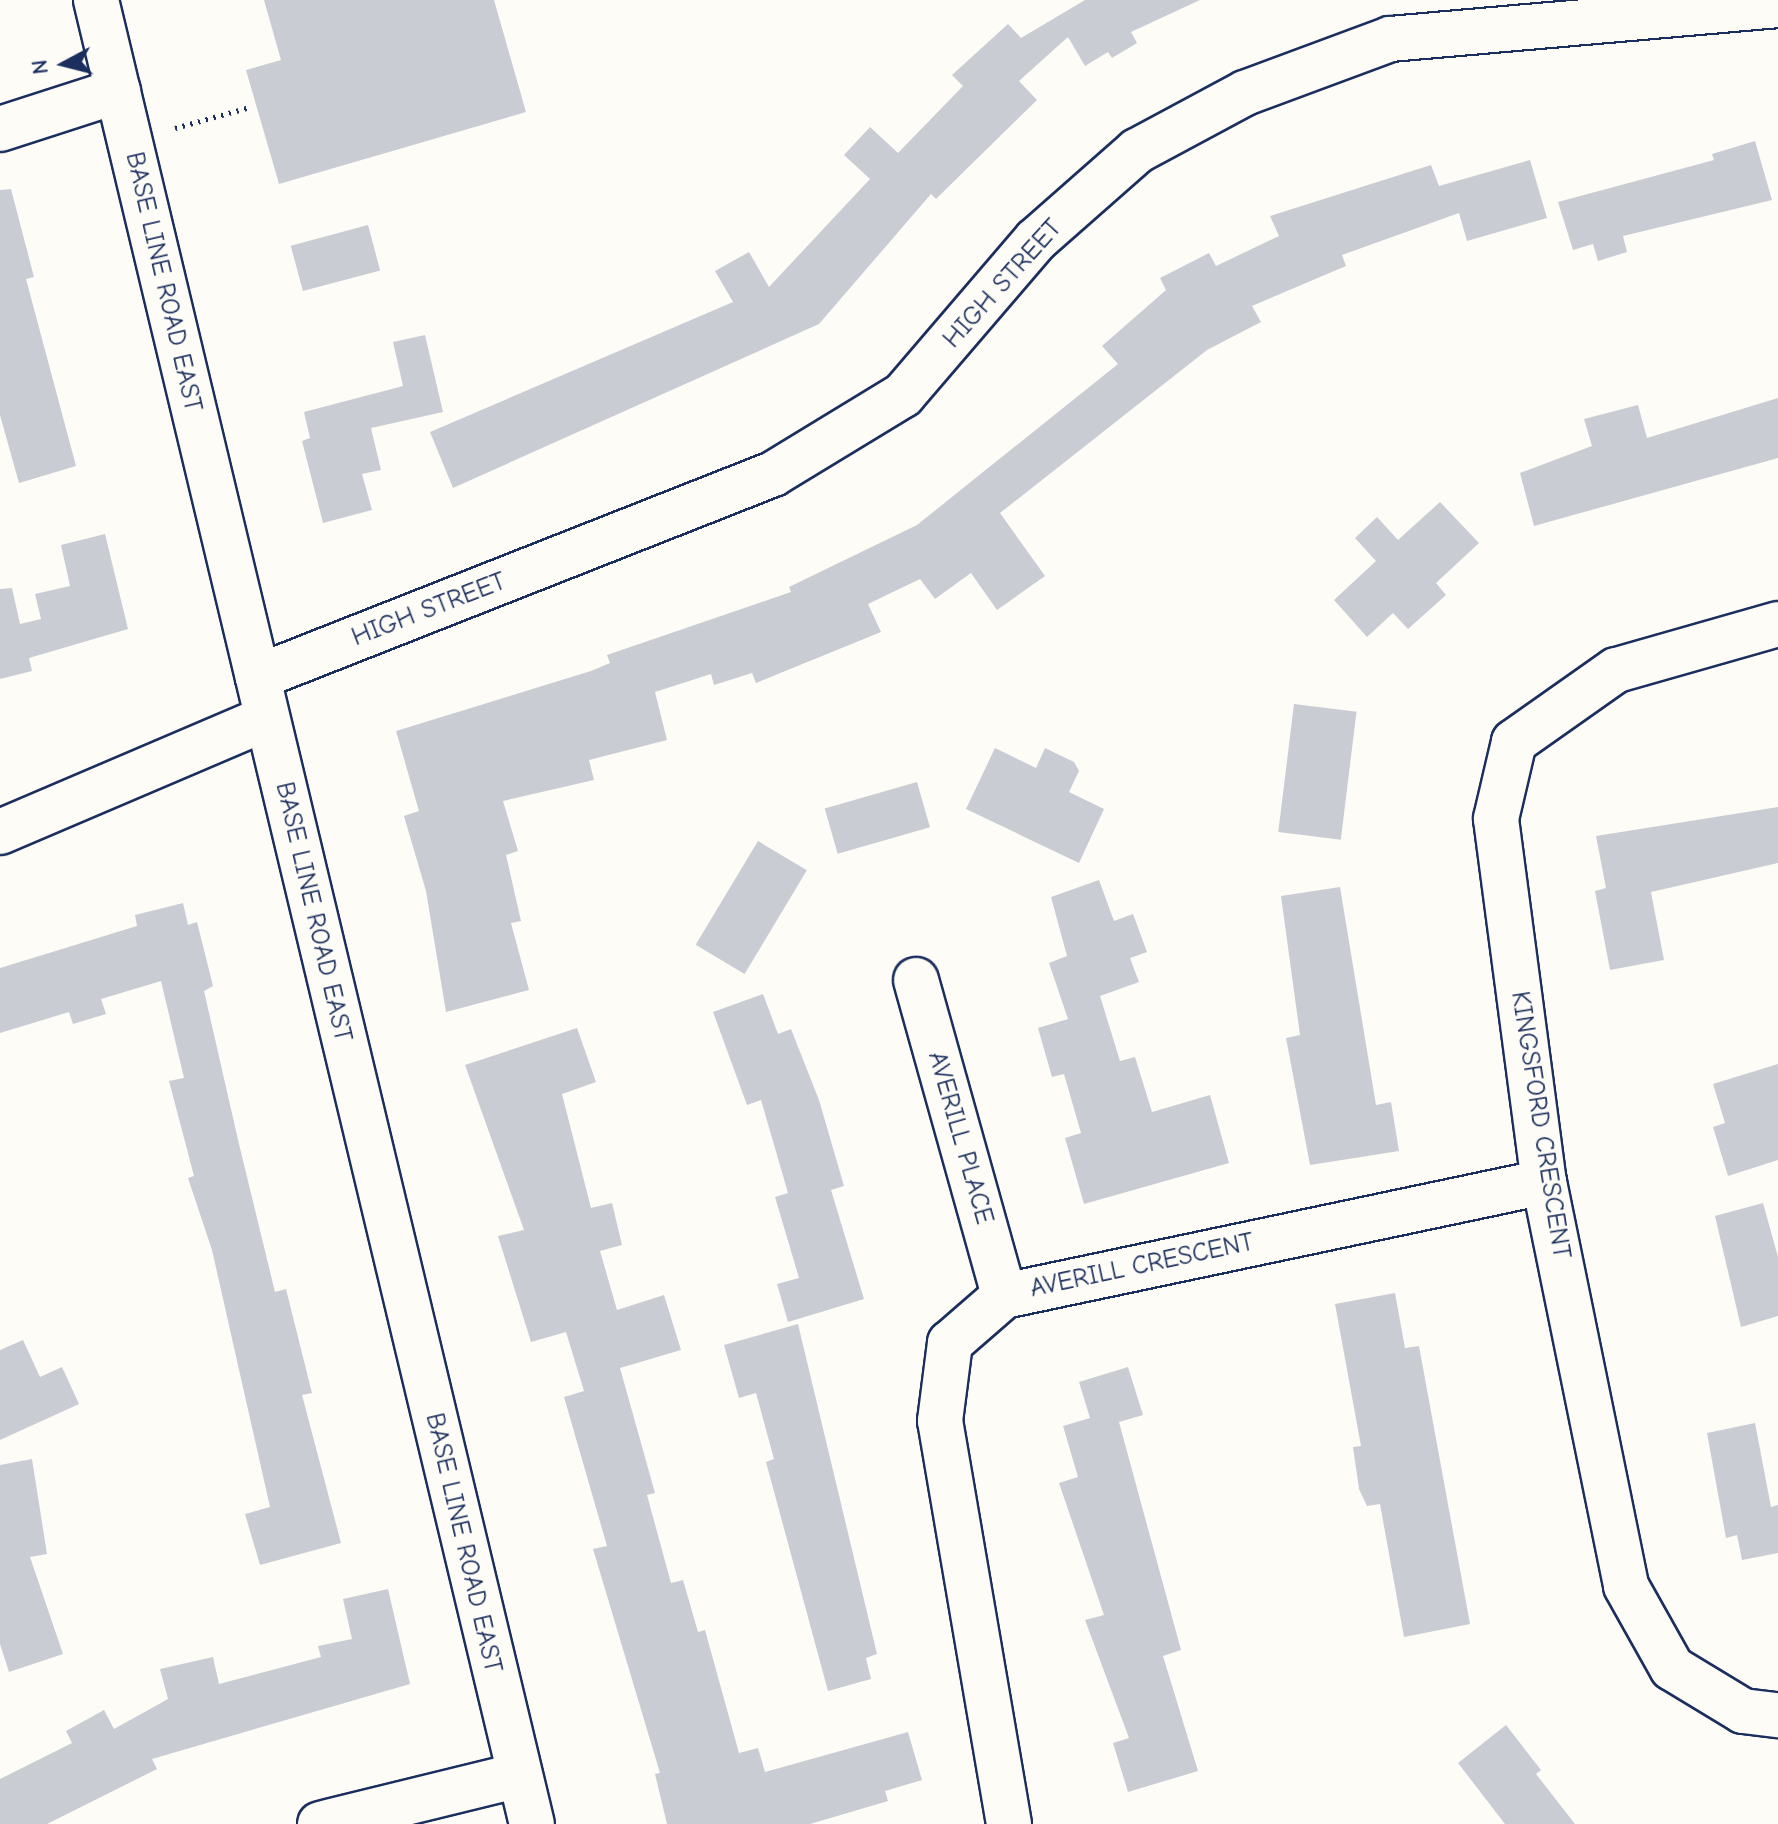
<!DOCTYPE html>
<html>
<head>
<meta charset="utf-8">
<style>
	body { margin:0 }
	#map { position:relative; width:1778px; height:1824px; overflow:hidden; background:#fdfcf7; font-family:"Comic Neue",sans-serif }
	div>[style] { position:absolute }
	.building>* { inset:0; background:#c9ccd3; transform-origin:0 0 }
	.path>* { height:5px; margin-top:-2.5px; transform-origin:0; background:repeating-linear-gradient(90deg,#1b2f5e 0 2px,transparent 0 8px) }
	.roads { filter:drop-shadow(2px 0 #1b2f5e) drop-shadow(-2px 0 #1b2f5e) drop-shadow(0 2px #1b2f5e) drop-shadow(0 -2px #1b2f5e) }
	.minor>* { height:44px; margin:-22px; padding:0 22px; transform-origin:22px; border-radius:22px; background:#fdfcf7 }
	span { translate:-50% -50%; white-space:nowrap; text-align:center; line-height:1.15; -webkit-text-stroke:8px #fdfcf7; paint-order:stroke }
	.street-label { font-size:26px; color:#1b2f5e }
	.north { position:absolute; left:24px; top:24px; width:80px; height:80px; -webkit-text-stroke:6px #fdfcf7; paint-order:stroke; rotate:263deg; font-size:22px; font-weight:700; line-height:32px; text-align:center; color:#1b2f5e }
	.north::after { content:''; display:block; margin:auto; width:28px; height:36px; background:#1b2f5e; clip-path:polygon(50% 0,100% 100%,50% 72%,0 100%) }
</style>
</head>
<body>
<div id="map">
	<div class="building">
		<i style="clip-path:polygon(264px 0,494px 0,526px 112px,279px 184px,246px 70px,281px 60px)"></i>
		<i style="clip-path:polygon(1085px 0,1200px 0,1131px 32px,1137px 43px,1112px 58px,1108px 52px,1085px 66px,1068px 37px,1019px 81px,1037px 100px,936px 199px,931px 194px,819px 324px,453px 488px,430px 432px,733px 302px,715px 271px,749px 252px,769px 287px,870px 179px,844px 155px,870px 127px,898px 153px,963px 86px,952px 75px,1008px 24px,1021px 38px)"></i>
		<i style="clip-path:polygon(1755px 141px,1772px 200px,1623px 236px,1627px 252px,1598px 261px,1593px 244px,1573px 250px,1558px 202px,1714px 160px,1712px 154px)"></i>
		<i style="clip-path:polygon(1530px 160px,1547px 218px,1467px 241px,1459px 213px,1342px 255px,1346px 266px,1252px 306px,1261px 322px,1207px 350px,1000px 513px,1045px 576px,997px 610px,971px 573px,935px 599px,920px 579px,868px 604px,881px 632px,756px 683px,752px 673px,714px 685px,711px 674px,655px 692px,667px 740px,589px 760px,594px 780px,503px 801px,518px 851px,506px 855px,521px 921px,511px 923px,529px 990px,446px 1012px,426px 891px,404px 816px,419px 811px,396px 731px,591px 671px,610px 663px,607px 655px,791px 592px,789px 587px,917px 525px,1118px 364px,1102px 346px,1166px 290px,1160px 278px,1209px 253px,1216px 266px,1279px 236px,1270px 216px,1431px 165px,1439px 186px)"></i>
		<i style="clip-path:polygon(11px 189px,34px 277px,26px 279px,76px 466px,19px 483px,0 415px,0 190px)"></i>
		<i style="left:368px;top:225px;width:47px;height:80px;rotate:75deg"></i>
		<i style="clip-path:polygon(425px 335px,443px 412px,371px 428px,381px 470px,362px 474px,372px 510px,323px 523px,302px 441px,310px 438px,304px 412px,403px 386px,393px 342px)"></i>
		<i style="clip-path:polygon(1778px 398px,1778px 458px,1534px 526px,1520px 473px,1592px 446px,1584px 419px,1638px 405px,1647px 438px)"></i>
		<i style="clip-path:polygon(1440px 502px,1479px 543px,1436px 583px,1446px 595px,1408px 629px,1393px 613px,1367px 637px,1334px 600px,1376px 561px,1355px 538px,1377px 517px,1398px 540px)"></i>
		<i style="clip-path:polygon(105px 534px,128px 629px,29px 658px,32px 671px,0 679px,0 589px,12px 588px,20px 624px,41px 619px,35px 594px,70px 586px,61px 545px)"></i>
		<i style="left:1294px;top:704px;width:63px;height:129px;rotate:7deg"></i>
		<i style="clip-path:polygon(995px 748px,1036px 768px,1045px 748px,1074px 762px,1079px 771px,1069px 792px,1104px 809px,1079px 863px,966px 809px)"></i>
		<i style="left:917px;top:782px;width:47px;height:96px;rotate:74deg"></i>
		<i style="clip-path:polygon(1778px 807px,1778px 863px,1651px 892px,1664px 960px,1610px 970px,1595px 891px,1606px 888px,1596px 836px)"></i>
		<i style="left:758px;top:841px;width:57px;height:121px;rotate:31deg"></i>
		<i style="clip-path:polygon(1099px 880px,1114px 921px,1133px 914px,1147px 952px,1130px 958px,1139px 982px,1100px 996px,1120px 1061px,1135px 1057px,1152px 1112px,1210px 1095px,1229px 1163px,1084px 1204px,1065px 1138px,1081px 1133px,1064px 1074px,1052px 1077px,1038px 1028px,1068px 1019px,1049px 963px,1067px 956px,1051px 897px)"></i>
		<i style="clip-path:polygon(1340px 887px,1376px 1105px,1391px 1102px,1399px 1151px,1310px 1165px,1286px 1038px,1300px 1035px,1281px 896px)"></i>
		<i style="clip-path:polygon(183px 903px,188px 925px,197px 922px,213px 986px,204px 991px,239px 1144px,275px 1292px,286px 1289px,312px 1393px,302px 1395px,341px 1543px,260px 1565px,245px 1514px,270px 1507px,212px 1250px,188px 1178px,194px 1176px,169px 1081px,184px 1078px,161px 981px,101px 999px,106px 1014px,73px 1024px,69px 1012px,0 1033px,0 968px,137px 926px,135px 915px)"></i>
		<i style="clip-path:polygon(763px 994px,778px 1034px,791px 1029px,819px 1100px,844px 1186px,831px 1190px,864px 1299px,788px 1322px,777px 1284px,799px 1278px,775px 1197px,788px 1193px,761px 1100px,747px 1105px,713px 1012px)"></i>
		<i style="clip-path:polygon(577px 1028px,596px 1082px,562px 1094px,591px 1208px,612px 1203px,622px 1245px,600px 1251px,617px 1310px,664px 1295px,681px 1350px,620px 1368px,655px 1493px,647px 1495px,671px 1583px,683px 1580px,698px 1632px,705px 1630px,739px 1753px,758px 1748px,765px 1772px,908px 1732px,922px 1780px,885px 1791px,888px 1801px,810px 1824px,667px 1824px,655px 1774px,660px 1773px,593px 1549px,607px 1546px,564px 1397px,584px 1391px,566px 1332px,531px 1342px,498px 1236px,524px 1230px,465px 1065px)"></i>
		<i style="clip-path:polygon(1778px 1064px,1778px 1160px,1728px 1176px,1713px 1127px,1725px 1123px,1713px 1084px)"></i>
		<i style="clip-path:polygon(1763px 1203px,1778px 1257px,1778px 1316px,1741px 1327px,1715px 1216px)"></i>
		<i style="clip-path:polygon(1395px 1293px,1405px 1348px,1419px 1346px,1470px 1624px,1404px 1637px,1380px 1504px,1367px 1506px,1359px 1489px,1353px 1447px,1361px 1446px,1335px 1304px)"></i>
		<i style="clip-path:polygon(798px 1324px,877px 1654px,866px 1658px,871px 1679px,828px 1691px,766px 1462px,774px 1459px,756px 1393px,739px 1398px,724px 1345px)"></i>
		<i style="clip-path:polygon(23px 1340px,40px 1377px,62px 1367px,79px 1404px,0 1440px,0 1350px)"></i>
		<i style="clip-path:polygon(1128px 1367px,1143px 1415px,1119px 1422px,1181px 1650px,1163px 1656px,1198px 1771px,1128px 1792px,1113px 1743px,1129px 1738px,1085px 1620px,1104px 1615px,1059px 1483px,1078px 1477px,1063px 1426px,1090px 1418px,1079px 1382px)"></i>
		<i style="clip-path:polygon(1755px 1423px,1771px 1507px,1778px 1505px,1778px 1553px,1742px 1560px,1737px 1535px,1726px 1538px,1707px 1433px)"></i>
		<i style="clip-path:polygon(32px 1459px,47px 1554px,30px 1557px,63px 1654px,9px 1672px,0 1644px,0 1465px)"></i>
		<i style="clip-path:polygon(388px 1589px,410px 1684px,152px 1759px,157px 1769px,47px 1824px,0 1824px,0 1779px,72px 1743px,66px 1731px,104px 1710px,114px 1729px,168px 1699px,160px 1669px,213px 1657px,219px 1684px,321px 1657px,318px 1646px,352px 1639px,343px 1599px)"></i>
		<i style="clip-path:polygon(1506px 1725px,1541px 1770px,1536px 1774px,1575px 1824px,1505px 1824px,1458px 1763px)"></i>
	</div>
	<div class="path">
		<i style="left:175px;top:128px;width:78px;rotate:-15.6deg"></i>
	</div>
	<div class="roads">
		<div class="minor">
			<i style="left:96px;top:0;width:1875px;rotate:76.56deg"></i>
			<i style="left:0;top:129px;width:124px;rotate:-17.9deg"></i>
			<i style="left:1778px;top:624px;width:168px;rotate:164.1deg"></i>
			<i style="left:1616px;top:670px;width:125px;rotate:144.8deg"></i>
			<i style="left:1514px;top:742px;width:79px;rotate:103.2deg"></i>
			<i style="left:1496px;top:819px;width:366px;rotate:82.5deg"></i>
			<i style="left:1544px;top:1182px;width:412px;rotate:78.5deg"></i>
			<i style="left:1626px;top:1586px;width:94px;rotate:60.7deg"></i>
			<i style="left:1672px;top:1668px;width:83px;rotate:31.2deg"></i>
			<i style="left:1743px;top:1711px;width:35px;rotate:7deg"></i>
			<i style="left:258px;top:677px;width:554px;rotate:-21.51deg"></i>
			<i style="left:773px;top:474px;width:152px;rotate:-31.3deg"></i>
			<i style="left:903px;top:395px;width:204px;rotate:-49.4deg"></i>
			<i style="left:1036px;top:240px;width:135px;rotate:-41.4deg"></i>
			<i style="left:1137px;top:151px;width:123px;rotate:-28.2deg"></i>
			<i style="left:1245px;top:93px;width:155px;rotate:-20.4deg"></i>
			<i style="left:1390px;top:39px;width:389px;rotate:-5deg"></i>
			<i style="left:0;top:832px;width:290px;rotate:-23.1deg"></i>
			<i style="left:916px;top:980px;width:328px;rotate:74.4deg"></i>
			<i style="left:320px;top:1824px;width:205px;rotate:-13.8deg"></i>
			<i style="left:1009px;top:1824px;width:409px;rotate:-99.7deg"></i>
			<i style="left:940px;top:1421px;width:79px;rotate:-82.7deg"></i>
			<i style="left:950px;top:1343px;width:72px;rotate:-41deg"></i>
			<i style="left:1004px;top:1296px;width:552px;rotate:-11.92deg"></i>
		</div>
	</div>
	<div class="street-label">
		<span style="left:163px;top:282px;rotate:77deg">BASE LINE ROAD EAST</span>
		<span style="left:1003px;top:284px;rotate:-48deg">HIGH STREET</span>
		<span style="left:429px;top:610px;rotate:-21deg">HIGH STREET</span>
		<span style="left:313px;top:912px;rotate:77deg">BASE LINE ROAD EAST</span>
		<span style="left:1540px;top:1125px;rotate:81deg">KINGSFORD CRESCENT</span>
		<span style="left:960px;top:1138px;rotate:74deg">AVERILL PLACE</span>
		<span style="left:1142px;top:1266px;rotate:-12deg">AVERILL CRESCENT</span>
		<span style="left:463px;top:1543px;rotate:77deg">BASE LINE ROAD EAST</span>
	</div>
	<div class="north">N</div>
</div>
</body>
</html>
